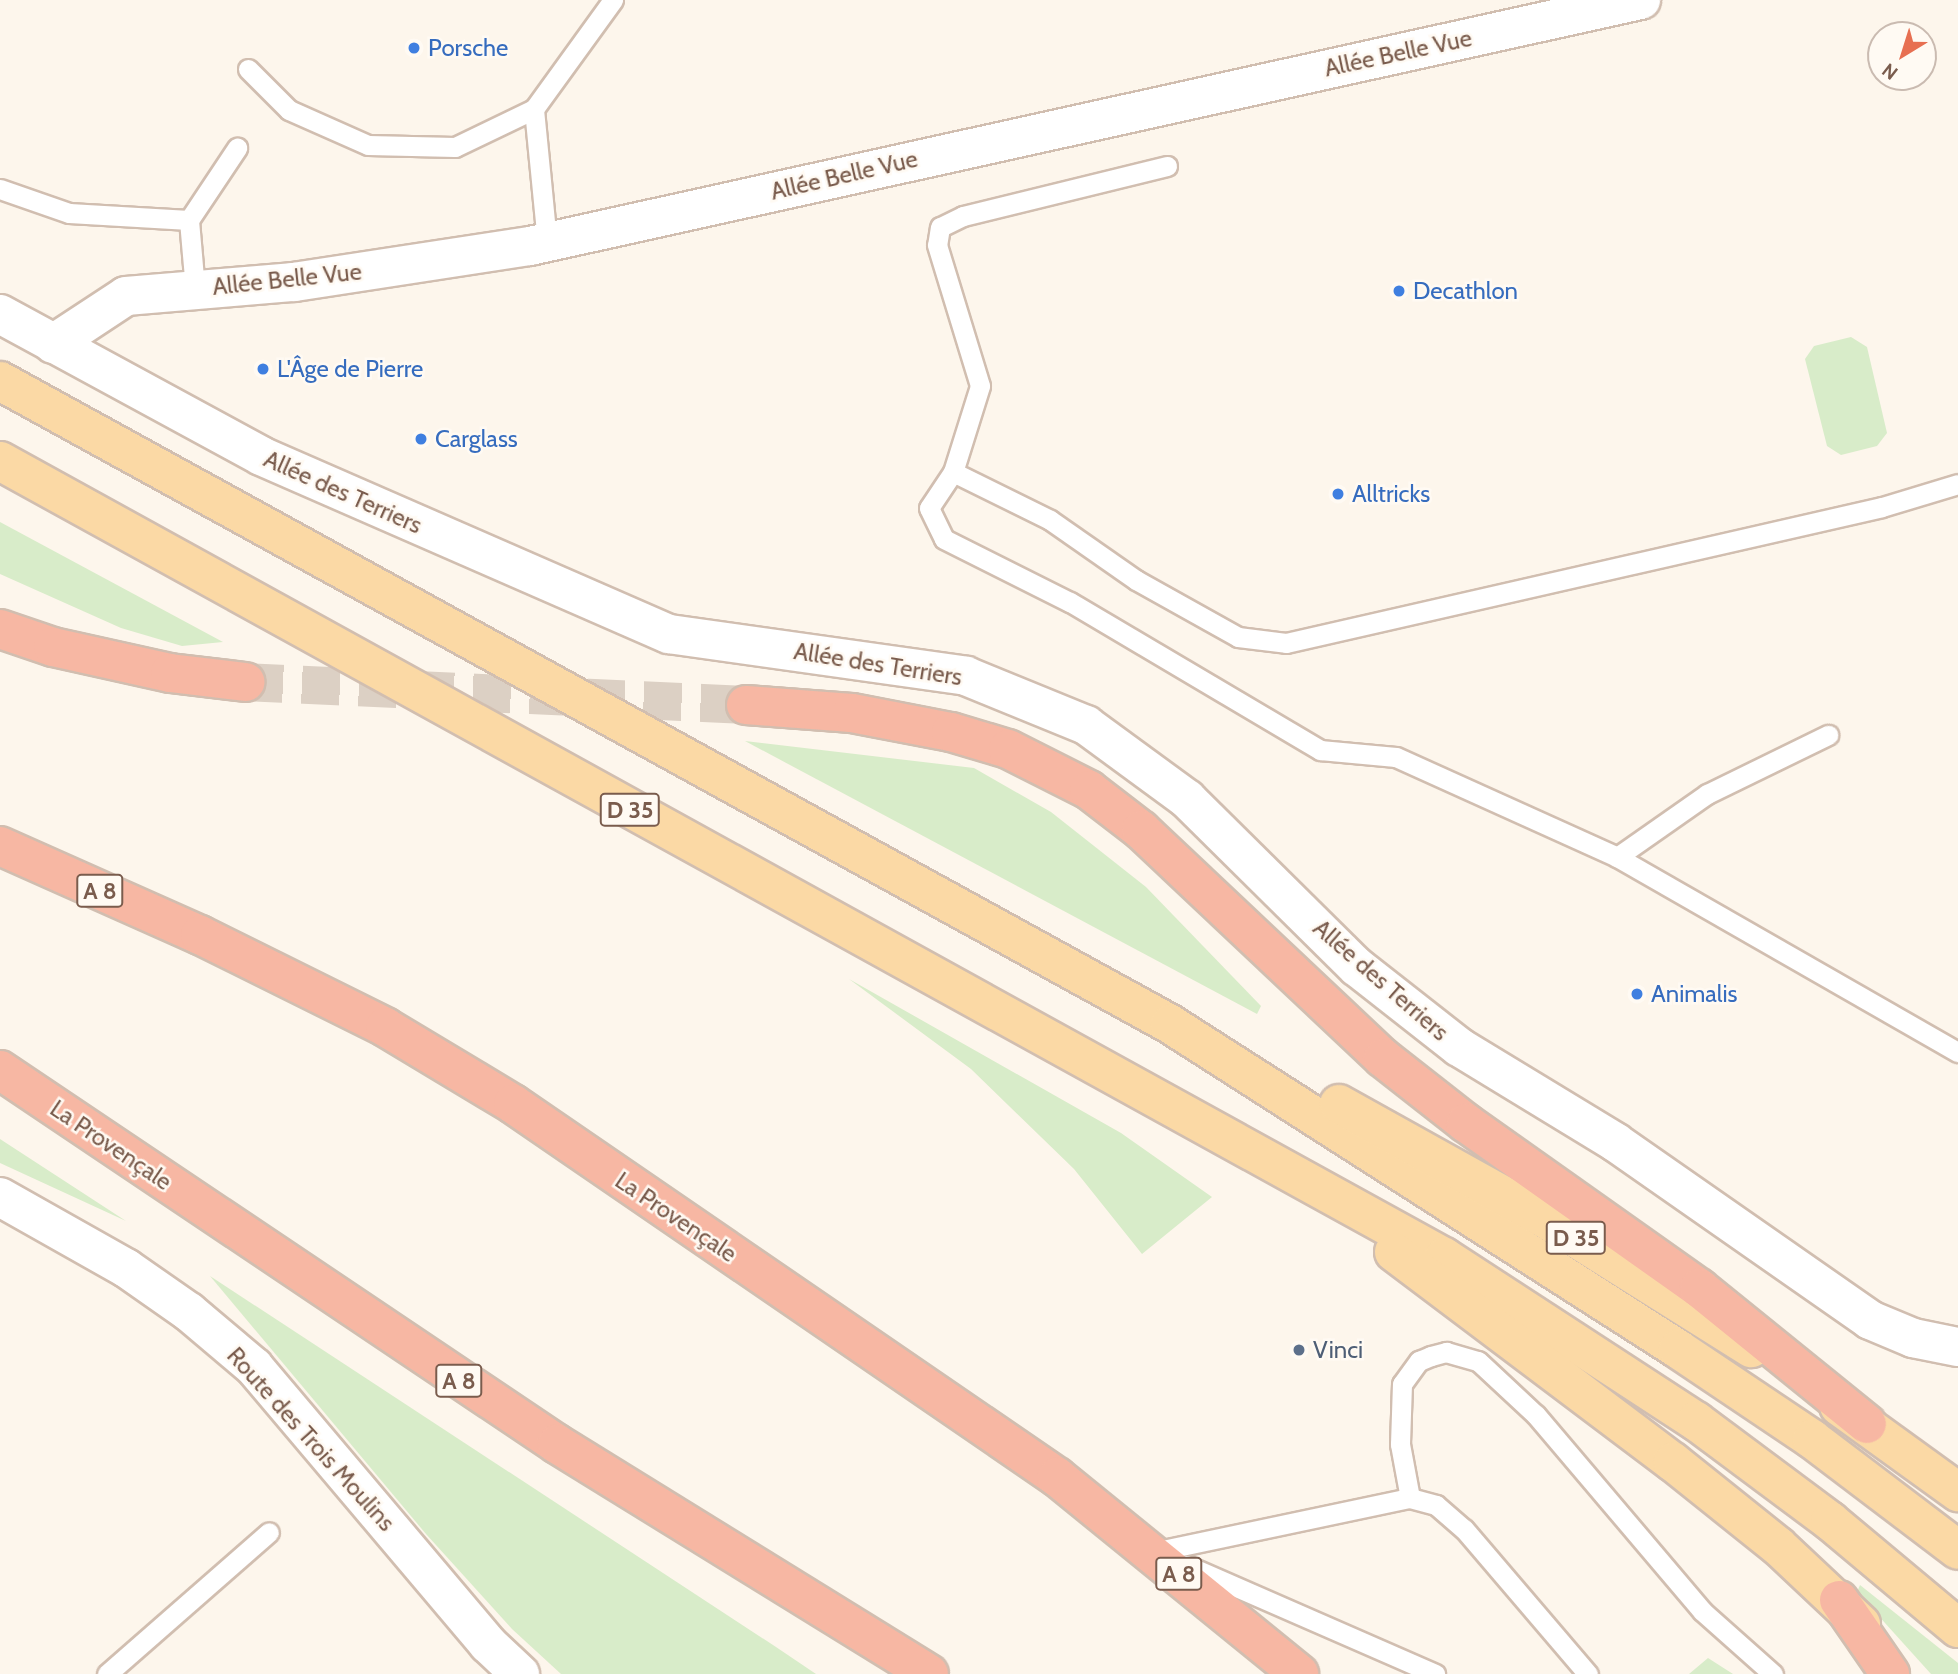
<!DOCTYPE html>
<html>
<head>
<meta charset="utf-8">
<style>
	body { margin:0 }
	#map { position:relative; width:1958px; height:1674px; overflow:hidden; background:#fdf6ec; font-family:Cabin,sans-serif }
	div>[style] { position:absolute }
	.green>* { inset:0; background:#d8ecc9 }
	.highway-tunnel>* { height:38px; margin-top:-19px; transform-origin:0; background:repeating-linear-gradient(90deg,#dcd0c4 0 38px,transparent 0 57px) }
	.roads { filter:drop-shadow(2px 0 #d1beb0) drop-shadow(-2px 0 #d1beb0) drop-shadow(0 2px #d1beb0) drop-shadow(0 -2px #d1beb0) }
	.lane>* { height:19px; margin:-9.5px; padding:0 9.5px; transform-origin:9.5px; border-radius:9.5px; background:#fff }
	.street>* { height:38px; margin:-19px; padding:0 19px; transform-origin:19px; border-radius:19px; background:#fff }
	.secondary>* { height:38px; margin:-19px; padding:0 19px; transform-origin:19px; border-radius:19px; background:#fff }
	.primary>* { height:38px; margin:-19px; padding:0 19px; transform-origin:19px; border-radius:19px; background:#fbd9a5 }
	.highway>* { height:38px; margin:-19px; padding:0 19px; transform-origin:19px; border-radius:19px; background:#f7b7a3 }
	.dots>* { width:19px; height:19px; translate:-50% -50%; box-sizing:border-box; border:4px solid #fffaf3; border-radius:50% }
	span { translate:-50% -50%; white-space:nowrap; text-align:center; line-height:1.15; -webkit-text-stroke:5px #fffaf3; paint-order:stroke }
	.shield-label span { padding:2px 5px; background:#fffaf3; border:2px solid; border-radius:5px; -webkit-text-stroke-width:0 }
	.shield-label { font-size:23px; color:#7a5c4d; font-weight:700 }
	.shop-label { font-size:24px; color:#366cbe }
	.left { translate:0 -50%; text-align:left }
	.street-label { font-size:24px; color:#7a5c4d }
	.service-label { font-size:24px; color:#4e5e75 }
	.north { position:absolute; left:1867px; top:21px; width:70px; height:70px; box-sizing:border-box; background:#fffaf3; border:2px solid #cabbb1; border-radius:50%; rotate:218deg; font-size:19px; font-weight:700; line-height:28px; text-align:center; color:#7a5c4d }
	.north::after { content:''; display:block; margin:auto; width:24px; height:32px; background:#e76f51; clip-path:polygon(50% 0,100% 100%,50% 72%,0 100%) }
</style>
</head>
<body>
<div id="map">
	<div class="green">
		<i style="clip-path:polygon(1851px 337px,1867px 347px,1887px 433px,1877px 446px,1841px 455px,1827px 446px,1805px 359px,1814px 346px)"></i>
		<i style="clip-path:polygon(0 522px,223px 642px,182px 646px,121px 628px,0 574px)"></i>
		<i style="clip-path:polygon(745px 741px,974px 768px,1051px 812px,1146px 887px,1261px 1006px,1257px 1014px)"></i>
		<i style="clip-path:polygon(849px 979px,1121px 1133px,1212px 1197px,1142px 1254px,1074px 1169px,971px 1069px)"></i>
		<i style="clip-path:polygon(0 1139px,126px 1221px,0 1163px)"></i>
		<i style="clip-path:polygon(210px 1276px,776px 1647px,816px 1674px,561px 1674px,512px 1629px,426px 1534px)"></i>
		<i style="clip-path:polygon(1860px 1585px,1958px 1663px,1958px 1674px,1931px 1674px,1857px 1592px)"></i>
		<i style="clip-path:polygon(1708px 1658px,1733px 1674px,1689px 1674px)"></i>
	</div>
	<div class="highway-tunnel">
		<i style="left:245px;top:682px;width:502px;rotate:2.63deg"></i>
	</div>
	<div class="roads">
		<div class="lane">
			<i style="left:248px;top:69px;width:58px;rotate:45deg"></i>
			<i style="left:289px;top:110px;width:86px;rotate:23.9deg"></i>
			<i style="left:368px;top:145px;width:87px;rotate:1.3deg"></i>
			<i style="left:455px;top:147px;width:88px;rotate:-25.7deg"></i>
			<i style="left:1167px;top:166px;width:210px;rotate:166.2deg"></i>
			<i style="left:963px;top:216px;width:25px;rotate:154deg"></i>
			<i style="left:940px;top:227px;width:18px;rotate:99deg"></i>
			<i style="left:937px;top:245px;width:147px;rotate:73deg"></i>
			<i style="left:980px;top:386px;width:90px;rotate:107.4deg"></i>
			<i style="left:953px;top:472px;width:43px;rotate:123.7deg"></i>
			<i style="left:929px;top:508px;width:34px;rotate:64deg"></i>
			<i style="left:944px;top:539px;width:141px;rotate:26.6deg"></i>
			<i style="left:1070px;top:602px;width:291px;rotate:30.6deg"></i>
			<i style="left:1320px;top:750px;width:76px;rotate:5.3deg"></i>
			<i style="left:1396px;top:757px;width:243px;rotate:24.3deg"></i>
			<i style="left:1617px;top:857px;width:393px;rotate:29.8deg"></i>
			<i style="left:0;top:189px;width:73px;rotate:19.2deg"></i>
			<i style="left:69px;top:213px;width:120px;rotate:3.3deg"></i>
			<i style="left:547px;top:242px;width:134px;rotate:-95.6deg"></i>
			<i style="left:534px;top:109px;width:135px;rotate:-54.1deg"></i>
			<i style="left:195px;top:289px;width:69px;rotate:-95deg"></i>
			<i style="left:189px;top:220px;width:87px;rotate:-56.3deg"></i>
			<i style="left:953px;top:472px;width:108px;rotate:26.3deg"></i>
			<i style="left:1050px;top:520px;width:105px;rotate:34.9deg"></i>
			<i style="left:1136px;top:580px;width:117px;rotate:29.2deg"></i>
			<i style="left:1238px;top:637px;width:48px;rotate:7.1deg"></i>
			<i style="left:1286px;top:643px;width:611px;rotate:-12.85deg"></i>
			<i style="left:1882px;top:507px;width:79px;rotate:-16.8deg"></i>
			<i style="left:1617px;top:857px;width:110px;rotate:-35deg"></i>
			<i style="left:1707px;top:794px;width:135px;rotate:-26deg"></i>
			<i style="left:1410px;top:1498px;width:55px;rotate:-100.5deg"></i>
			<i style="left:1400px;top:1444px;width:60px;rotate:-88.1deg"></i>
			<i style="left:1402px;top:1384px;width:29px;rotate:-54deg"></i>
			<i style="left:1419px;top:1361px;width:13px;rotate:-23deg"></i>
			<i style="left:1431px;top:1356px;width:16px;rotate:-15deg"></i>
			<i style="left:1446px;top:1352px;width:33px;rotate:16deg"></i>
			<i style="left:1478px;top:1361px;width:79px;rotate:43deg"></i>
			<i style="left:1536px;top:1415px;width:257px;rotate:49.7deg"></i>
			<i style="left:1702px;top:1611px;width:95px;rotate:41.6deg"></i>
			<i style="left:1153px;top:1552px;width:263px;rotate:-11.9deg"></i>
			<i style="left:1410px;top:1498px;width:27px;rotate:15deg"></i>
			<i style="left:1436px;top:1505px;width:37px;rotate:41deg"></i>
			<i style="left:1464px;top:1529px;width:191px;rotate:49.5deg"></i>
			<i style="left:1186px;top:1565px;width:272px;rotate:23.6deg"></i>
			<i style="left:107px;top:1674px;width:215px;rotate:-41.2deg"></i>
		</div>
		<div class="street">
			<i style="left:0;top:314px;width:297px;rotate:28.5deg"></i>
			<i style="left:261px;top:456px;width:445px;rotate:23.6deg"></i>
			<i style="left:669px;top:634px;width:300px;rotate:8deg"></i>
			<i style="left:966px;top:676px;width:130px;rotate:22.2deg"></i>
			<i style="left:1086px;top:725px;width:125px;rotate:36.2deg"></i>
			<i style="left:1187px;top:799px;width:239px;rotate:44.7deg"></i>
			<i style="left:1357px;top:967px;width:130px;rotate:38.1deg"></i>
			<i style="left:1459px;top:1047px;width:183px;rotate:31.3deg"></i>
			<i style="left:1615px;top:1142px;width:311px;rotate:34.9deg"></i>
			<i style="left:1870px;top:1320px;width:47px;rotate:22.7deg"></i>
			<i style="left:1913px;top:1338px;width:46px;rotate:11.3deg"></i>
			<i style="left:53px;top:344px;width:87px;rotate:-33.3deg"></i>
			<i style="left:126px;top:296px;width:169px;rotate:-4.8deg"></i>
			<i style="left:294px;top:282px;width:239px;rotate:-8.7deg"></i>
			<i style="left:530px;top:246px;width:1138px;rotate:-12.49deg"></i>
		</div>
		<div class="secondary">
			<i style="left:0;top:1197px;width:145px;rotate:29.4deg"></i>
			<i style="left:126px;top:1268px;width:77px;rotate:34.9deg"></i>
			<i style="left:189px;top:1312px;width:85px;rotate:40.2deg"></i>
			<i style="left:254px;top:1367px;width:363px;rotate:49.8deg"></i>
			<i style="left:488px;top:1644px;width:44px;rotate:43.2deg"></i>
		</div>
		<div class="primary">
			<i style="left:0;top:381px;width:1335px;rotate:28.79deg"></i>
			<i style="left:1170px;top:1024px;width:603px;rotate:32.61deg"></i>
			<i style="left:1678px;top:1349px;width:161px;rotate:33.9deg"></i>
			<i style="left:1812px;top:1439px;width:183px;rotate:37.2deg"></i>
			<i style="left:0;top:461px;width:1649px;rotate:28.87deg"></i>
			<i style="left:1444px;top:1257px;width:301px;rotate:33.1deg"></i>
			<i style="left:1696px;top:1421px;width:167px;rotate:36.7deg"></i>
			<i style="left:1830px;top:1521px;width:167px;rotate:39.9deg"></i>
			<i style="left:1339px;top:1104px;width:232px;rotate:29.1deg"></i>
			<i style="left:1542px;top:1217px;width:247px;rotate:32.1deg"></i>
			<i style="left:1394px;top:1252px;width:349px;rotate:37deg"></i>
			<i style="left:1673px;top:1462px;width:134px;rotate:38.7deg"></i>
			<i style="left:1778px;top:1546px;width:114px;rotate:43.2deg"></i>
			<i style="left:1839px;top:1406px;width:147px;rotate:35.9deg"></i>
		</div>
		<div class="highway">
			<i style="left:0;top:629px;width:56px;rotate:18.8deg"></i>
			<i style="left:53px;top:647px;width:120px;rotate:12.5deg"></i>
			<i style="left:170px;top:673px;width:76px;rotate:6.8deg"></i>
			<i style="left:746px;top:705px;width:106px;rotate:4.3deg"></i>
			<i style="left:852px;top:713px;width:101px;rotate:10.9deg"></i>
			<i style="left:951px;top:732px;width:59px;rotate:16.6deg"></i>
			<i style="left:1008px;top:749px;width:91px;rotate:26.8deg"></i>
			<i style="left:1089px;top:790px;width:66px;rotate:37.6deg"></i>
			<i style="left:1141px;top:830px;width:332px;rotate:43.3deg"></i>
			<i style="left:1383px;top:1058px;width:105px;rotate:38.1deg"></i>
			<i style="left:1466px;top:1123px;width:286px;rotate:35.3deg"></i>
			<i style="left:1699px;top:1288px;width:216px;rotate:39deg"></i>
			<i style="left:0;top:846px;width:219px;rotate:24deg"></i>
			<i style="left:200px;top:935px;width:207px;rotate:26.4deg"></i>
			<i style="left:385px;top:1027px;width:149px;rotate:31deg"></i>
			<i style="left:513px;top:1104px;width:660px;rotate:34.44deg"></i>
			<i style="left:1057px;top:1477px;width:312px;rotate:39.1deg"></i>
			<i style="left:0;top:1070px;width:671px;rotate:33.88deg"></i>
			<i style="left:557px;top:1444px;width:437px;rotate:31.7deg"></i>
			<i style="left:1839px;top:1600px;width:90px;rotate:55.4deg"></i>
		</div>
	</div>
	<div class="dots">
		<i style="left:414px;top:48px;background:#3f7fe0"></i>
		<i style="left:1399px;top:291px;background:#3f7fe0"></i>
		<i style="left:263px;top:369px;background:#3f7fe0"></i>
		<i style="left:421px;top:439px;background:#3f7fe0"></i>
		<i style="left:1338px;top:494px;background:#3f7fe0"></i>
		<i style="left:1637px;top:994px;background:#3f7fe0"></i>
		<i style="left:1299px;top:1350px;background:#5c6f8a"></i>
	</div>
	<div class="shield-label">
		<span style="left:630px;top:810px">D 35</span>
		<span style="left:100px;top:891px">A 8</span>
		<span style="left:1576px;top:1238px">D 35</span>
		<span style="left:459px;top:1381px">A 8</span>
		<span style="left:1179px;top:1574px">A 8</span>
	</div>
	<div class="shop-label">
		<span class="left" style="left:428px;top:48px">Porsche</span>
		<span class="left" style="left:1413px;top:291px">Decathlon</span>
		<span class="left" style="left:277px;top:369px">L'Âge de Pierre</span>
		<span class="left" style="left:435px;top:439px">Carglass</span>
		<span class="left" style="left:1352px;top:494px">Alltricks</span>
		<span class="left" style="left:1651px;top:994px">Animalis</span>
	</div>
	<div class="street-label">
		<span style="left:1398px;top:53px;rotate:-12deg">Allée Belle Vue</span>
		<span style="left:844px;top:175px;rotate:-13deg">Allée Belle Vue</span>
		<span style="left:287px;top:279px;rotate:-6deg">Allée Belle Vue</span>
		<span style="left:343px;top:492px;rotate:24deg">Allée des Terriers</span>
		<span style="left:878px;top:664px;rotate:9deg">Allée des Terriers</span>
		<span style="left:1381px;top:980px;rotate:41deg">Allée des Terriers</span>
		<span style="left:111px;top:1145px;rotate:34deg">La Provençale</span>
		<span style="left:676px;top:1217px;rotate:34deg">La Provençale</span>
		<span style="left:311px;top:1439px;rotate:48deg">Route des Trois Moulins</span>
	</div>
	<div class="service-label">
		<span class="left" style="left:1313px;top:1350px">Vinci</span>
	</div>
	<div class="north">N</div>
</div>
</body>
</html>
